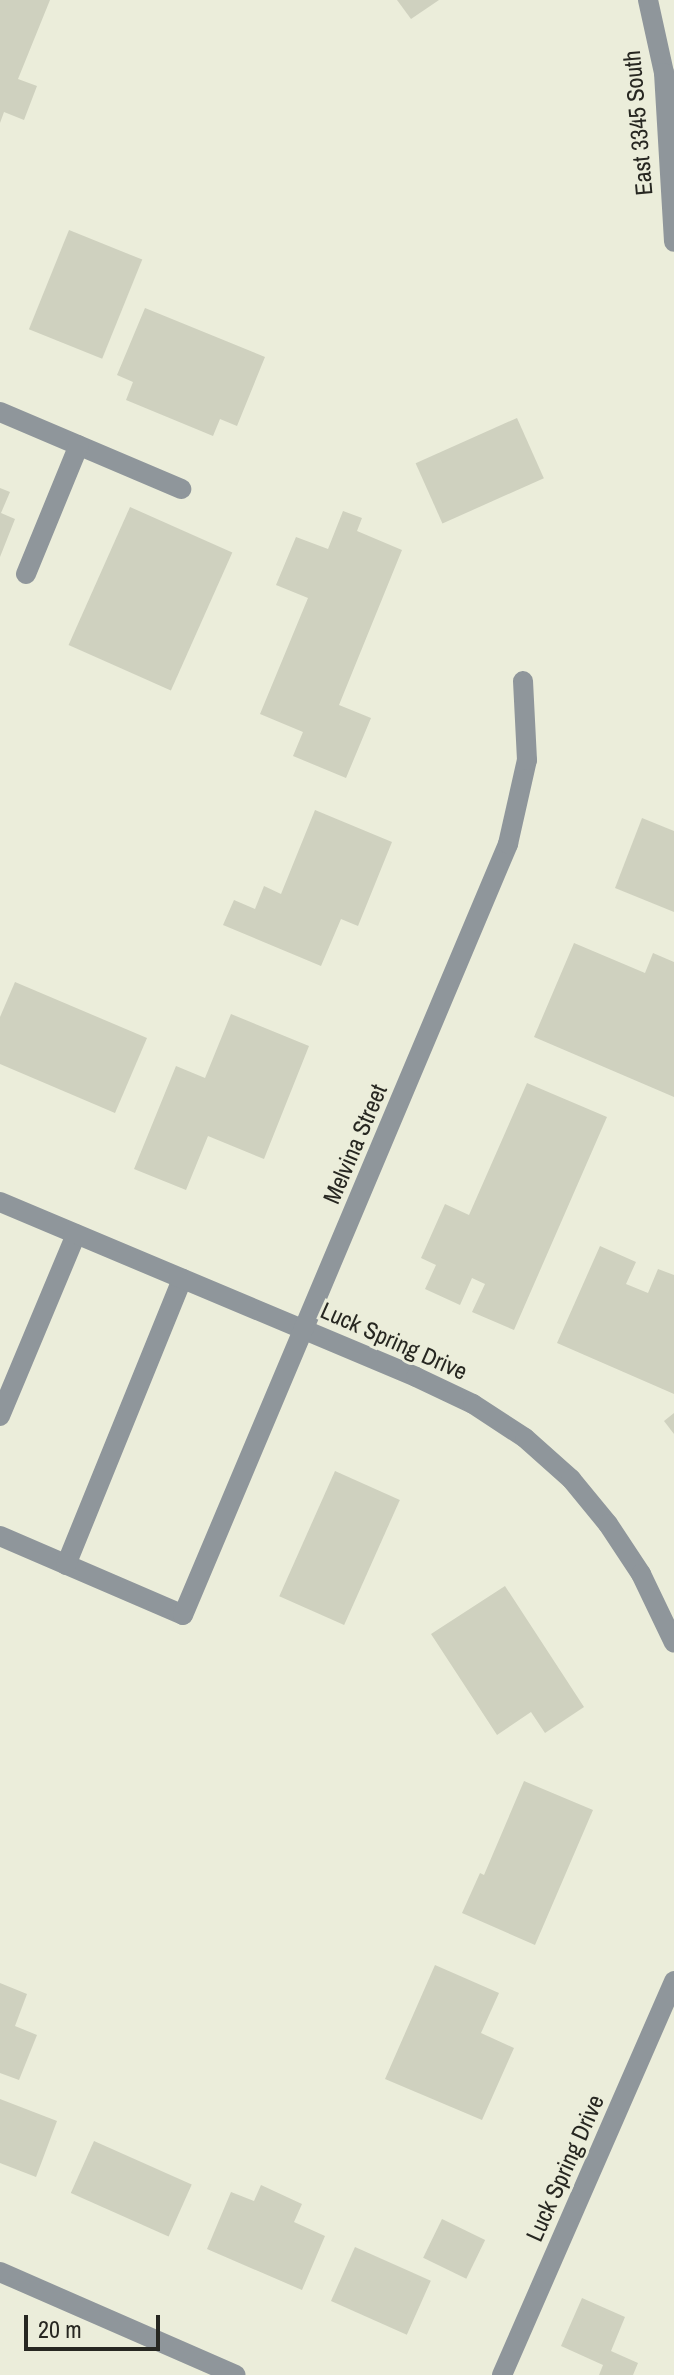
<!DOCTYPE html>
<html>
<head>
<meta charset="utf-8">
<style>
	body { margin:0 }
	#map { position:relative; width:674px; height:2375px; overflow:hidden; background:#ebedda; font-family:"Archivo Narrow",sans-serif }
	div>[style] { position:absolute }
	.building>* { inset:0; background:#cfd1bf; transform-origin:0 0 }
	.service>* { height:20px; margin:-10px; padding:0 10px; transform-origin:10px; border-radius:10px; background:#8f969b }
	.minor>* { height:20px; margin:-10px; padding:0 10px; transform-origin:10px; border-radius:10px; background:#8f969b }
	span { translate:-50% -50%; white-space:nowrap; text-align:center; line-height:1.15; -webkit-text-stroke:6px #ebedda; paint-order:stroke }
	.street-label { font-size:24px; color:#272721 }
	.scale { position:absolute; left:24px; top:2315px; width:136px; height:36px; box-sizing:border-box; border:4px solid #272721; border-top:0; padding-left:10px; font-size:24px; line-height:28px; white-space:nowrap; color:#272721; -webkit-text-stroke:6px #ebedda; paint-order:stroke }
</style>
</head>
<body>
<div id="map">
	<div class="building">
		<i style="clip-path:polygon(0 0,50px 0,18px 79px,37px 86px,24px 120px,4px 112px,0 123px)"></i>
		<i style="clip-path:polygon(397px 0,439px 0,411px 19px)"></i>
		<i style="left:69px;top:230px;width:79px;height:107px;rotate:22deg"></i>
		<i style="clip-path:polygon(145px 308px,265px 357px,237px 426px,220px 419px,213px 436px,126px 400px,133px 382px,117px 375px)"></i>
		<i style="left:517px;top:418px;width:66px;height:111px;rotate:66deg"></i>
		<i style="clip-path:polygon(0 488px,10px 492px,1px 513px,15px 519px,0 557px)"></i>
		<i style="left:130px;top:507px;width:112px;height:151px;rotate:24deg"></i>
		<i style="clip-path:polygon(343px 511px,362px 518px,357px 531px,402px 550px,339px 705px,371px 718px,346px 778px,293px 756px,303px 732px,260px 714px,308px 598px,276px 585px,296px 537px,328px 549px)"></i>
		<i style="clip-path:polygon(315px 810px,392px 842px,358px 926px,341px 919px,321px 966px,223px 925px,234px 900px,255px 909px,264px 886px,281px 894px)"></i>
		<i style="clip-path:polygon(642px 818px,674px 831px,674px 912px,615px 888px)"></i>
		<i style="clip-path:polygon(574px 943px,645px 973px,653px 953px,674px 962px,674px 1097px,534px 1037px)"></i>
		<i style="clip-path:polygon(15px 982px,147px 1038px,115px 1113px,0 1064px,0 1017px)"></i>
		<i style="clip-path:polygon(231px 1014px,309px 1046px,264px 1159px,208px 1136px,186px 1190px,134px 1169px,176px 1066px,205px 1078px)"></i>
		<i style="clip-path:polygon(527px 1083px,607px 1117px,514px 1330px,472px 1312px,485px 1284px,472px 1278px,460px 1305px,425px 1289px,436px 1265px,421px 1258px,445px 1204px,469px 1215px)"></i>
		<i style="clip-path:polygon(600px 1246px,636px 1262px,626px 1284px,648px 1293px,658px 1269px,674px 1275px,674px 1394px,557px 1343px)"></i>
		<i style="clip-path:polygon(674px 1413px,674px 1434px,664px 1421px)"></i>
		<i style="left:335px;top:1471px;width:71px;height:137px;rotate:24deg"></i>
		<i style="clip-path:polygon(505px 1586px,584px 1707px,545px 1733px,531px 1712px,497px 1735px,431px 1634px)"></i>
		<i style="clip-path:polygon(524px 1781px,593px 1810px,535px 1945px,462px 1913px,480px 1873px,484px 1875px)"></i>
		<i style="clip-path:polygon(435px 1965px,499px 1993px,481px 2033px,514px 2048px,482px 2120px,385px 2079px)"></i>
		<i style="clip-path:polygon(0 1983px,27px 1994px,15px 2026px,37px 2035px,19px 2080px,0 2073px)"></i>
		<i style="clip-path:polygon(0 2099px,57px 2121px,36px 2177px,0 2163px)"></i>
		<i style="left:94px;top:2141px;width:107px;height:57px;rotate:24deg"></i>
		<i style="clip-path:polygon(261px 2185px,302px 2204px,294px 2222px,325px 2236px,302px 2290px,207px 2249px,231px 2192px,254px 2201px)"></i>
		<i style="left:442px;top:2219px;width:48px;height:43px;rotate:26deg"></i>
		<i style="left:355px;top:2247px;width:83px;height:59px;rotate:24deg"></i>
		<i style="clip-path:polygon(582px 2298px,625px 2317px,611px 2351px,638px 2363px,633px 2375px,599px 2375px,603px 2365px,561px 2346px)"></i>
	</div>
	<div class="service">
		<i style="left:648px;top:0;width:75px;rotate:77.6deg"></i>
		<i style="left:664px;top:73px;width:169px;rotate:86.6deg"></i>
		<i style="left:0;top:1416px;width:197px;rotate:-67.3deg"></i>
		<i style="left:0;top:1536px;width:199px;rotate:23.3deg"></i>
		<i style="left:66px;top:1565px;width:309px;rotate:-67.9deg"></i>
	</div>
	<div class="minor">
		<i style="left:0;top:412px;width:197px;rotate:23deg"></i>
		<i style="left:26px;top:574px;width:139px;rotate:-67.7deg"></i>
		<i style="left:0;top:1202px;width:451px;rotate:22.8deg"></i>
		<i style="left:416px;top:1377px;width:63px;rotate:25.3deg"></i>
		<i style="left:473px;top:1404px;width:62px;rotate:33.2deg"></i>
		<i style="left:525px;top:1438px;width:62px;rotate:41.7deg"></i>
		<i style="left:571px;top:1479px;width:58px;rotate:50.6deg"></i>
		<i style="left:608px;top:1524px;width:60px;rotate:56.6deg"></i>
		<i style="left:641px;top:1574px;width:76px;rotate:64.4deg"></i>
		<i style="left:183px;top:1615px;width:837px;rotate:-67.14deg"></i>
		<i style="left:508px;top:844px;width:86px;rotate:-77.3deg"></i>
		<i style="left:527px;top:760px;width:79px;rotate:-92.9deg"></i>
		<i style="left:0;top:2272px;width:257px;rotate:23.6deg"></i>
		<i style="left:502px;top:2375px;width:430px;rotate:-66.4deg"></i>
	</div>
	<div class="street-label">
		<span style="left:638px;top:123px;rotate:-95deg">East 3345 South</span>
		<span style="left:355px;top:1144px;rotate:-67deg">Melvina Street</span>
		<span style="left:394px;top:1341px;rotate:24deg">Luck Spring Drive</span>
		<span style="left:565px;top:2168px;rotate:-66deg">Luck Spring Drive</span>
	</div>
	<div class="scale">20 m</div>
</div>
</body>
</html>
